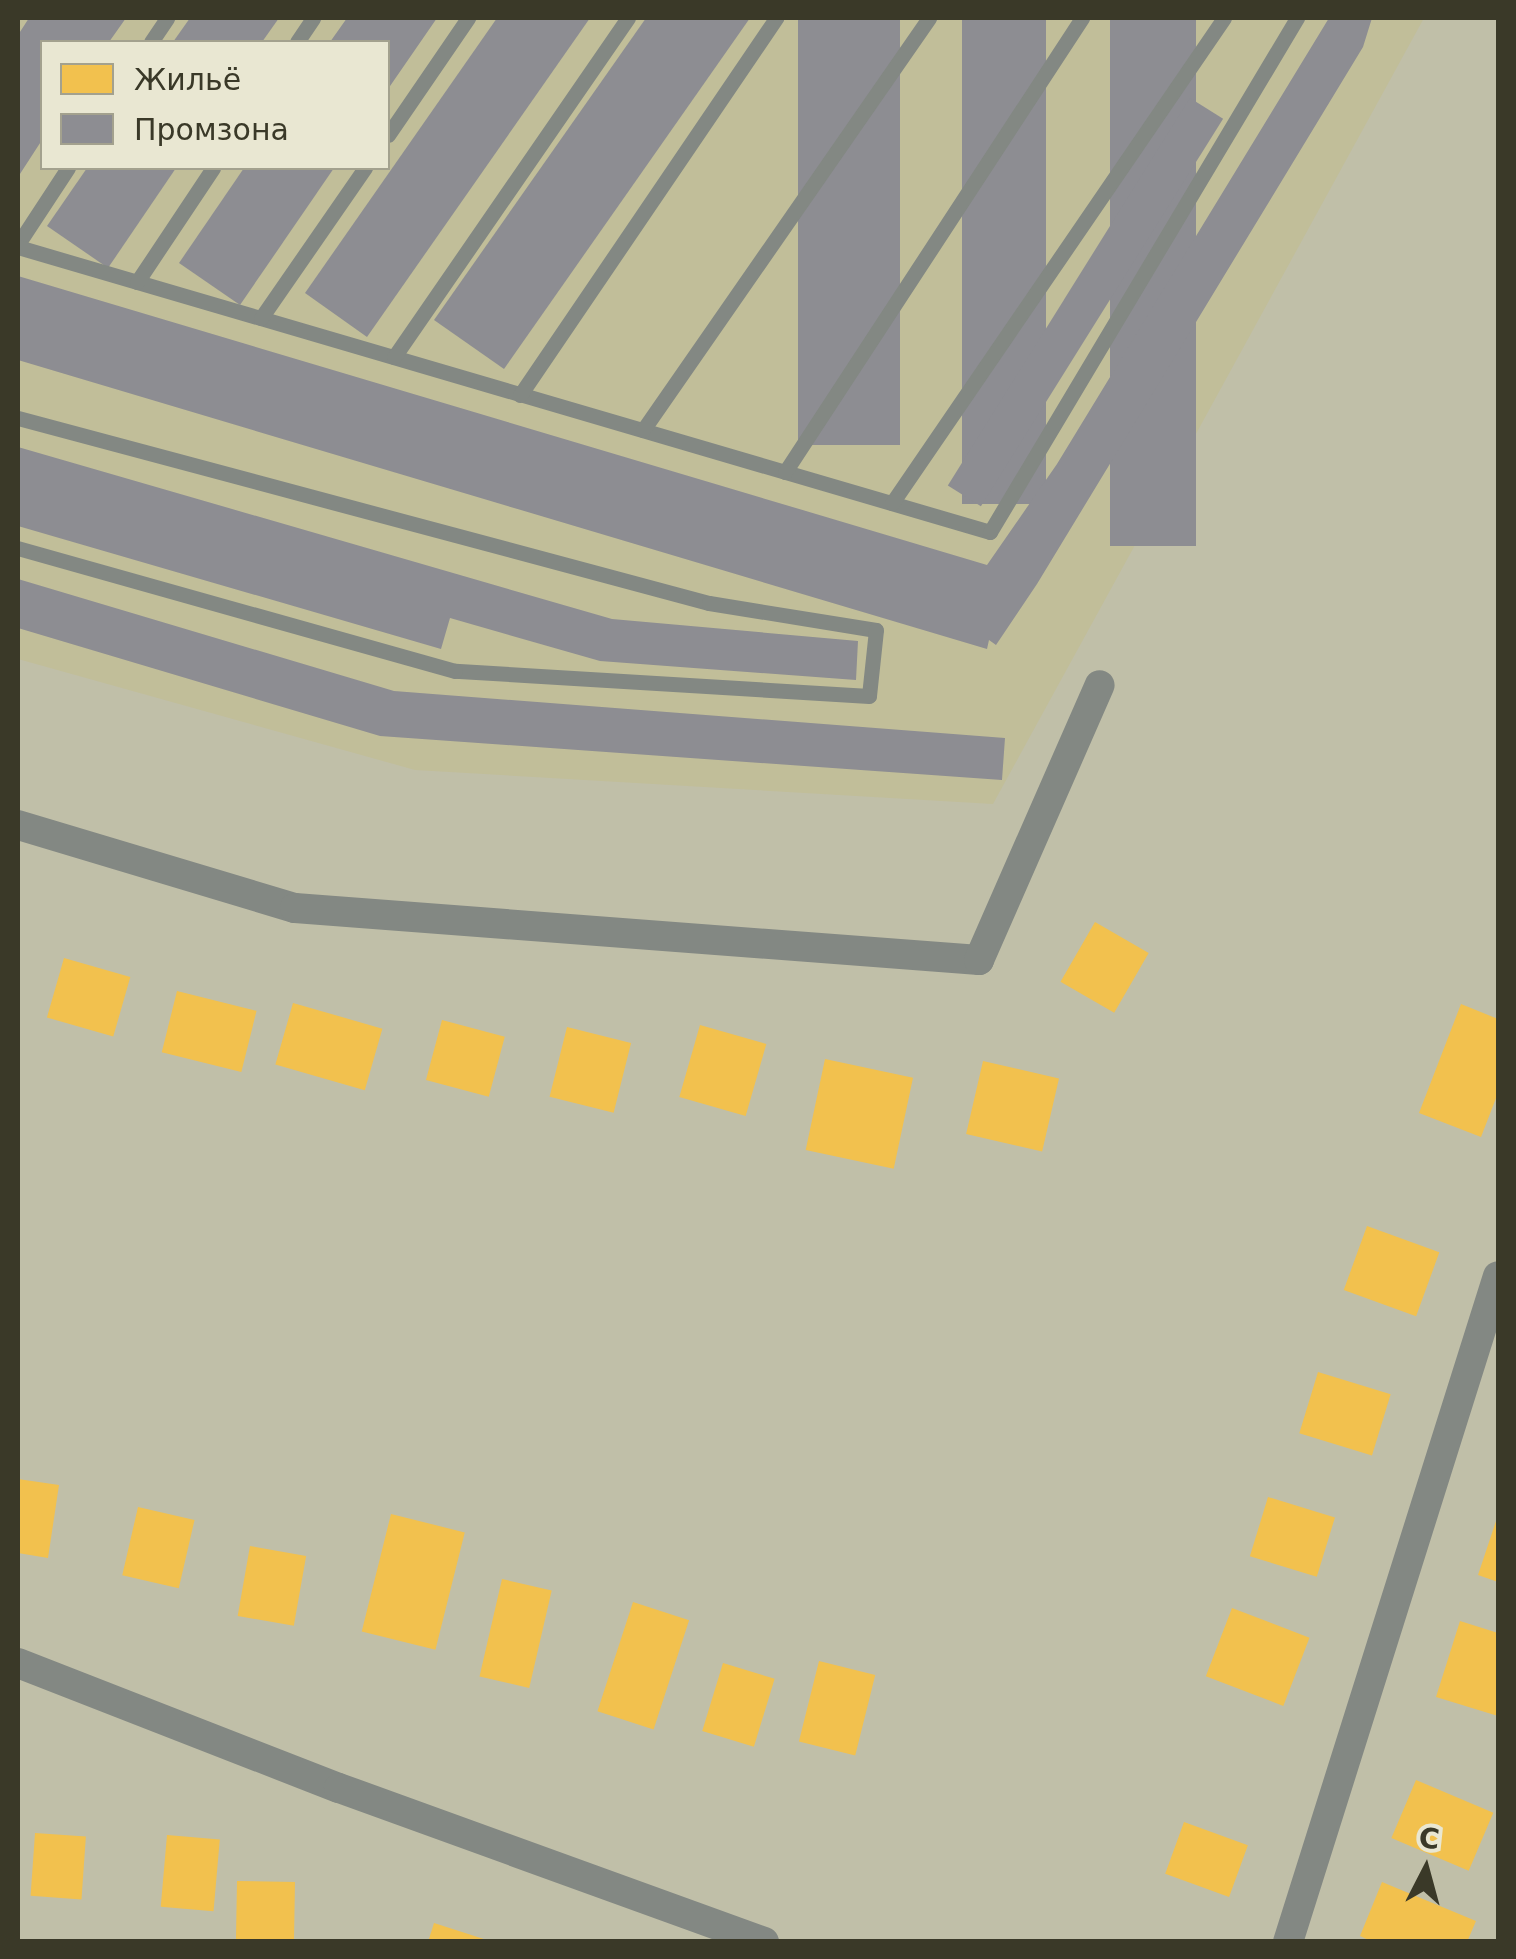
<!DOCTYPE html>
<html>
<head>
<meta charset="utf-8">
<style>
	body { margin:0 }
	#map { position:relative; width:1516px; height:1959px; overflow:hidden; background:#c0bfa8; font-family:"DejaVu Sans",sans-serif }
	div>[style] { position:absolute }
	.built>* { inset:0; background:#c1be99 }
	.homes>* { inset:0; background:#f2c14e; transform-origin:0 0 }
	.industry>* { inset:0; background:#8d8d92; transform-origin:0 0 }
	.service>* { height:15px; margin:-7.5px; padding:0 7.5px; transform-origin:7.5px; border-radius:7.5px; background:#838883 }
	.minor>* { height:30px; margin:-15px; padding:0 15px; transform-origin:15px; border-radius:15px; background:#838883 }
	span { translate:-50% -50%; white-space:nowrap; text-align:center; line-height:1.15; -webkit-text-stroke:10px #e9e7d2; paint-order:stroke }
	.frame { position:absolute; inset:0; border:20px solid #3a3928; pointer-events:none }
	.legend { position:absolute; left:40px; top:40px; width:350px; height:130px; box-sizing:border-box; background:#e9e7d2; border:2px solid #a3a18e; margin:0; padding:12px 18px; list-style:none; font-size:30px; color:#3a3928 }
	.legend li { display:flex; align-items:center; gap:20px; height:50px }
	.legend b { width:50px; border:2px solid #a3a18e }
	.north { position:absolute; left:1376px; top:1819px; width:100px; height:100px; -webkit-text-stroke:8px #e9e7d2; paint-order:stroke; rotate:6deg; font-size:28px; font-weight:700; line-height:40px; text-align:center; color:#3a3928 }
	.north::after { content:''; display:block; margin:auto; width:35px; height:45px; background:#3a3928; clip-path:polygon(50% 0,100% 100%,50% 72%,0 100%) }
</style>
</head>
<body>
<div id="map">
	<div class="built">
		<i style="clip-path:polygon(evenodd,18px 18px,1424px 18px,993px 804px,415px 770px,18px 659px,18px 18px,42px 42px,388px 42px,388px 168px,42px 168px,42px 42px)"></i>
	</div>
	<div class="homes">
		<i style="left:1095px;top:922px;width:62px;height:69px;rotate:30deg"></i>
		<i style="left:64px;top:958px;width:69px;height:62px;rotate:16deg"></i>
		<i style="left:177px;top:991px;width:82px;height:63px;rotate:14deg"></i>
		<i style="left:293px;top:1003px;width:93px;height:64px;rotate:16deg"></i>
		<i style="clip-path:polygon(1461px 1004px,1498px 1019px,1498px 1093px,1481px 1137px,1419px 1113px)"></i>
		<i style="left:442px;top:1020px;width:65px;height:62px;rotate:15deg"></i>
		<i style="left:700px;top:1025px;width:69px;height:75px;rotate:16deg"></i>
		<i style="left:567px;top:1027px;width:66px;height:72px;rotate:14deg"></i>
		<i style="left:825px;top:1059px;width:90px;height:93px;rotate:12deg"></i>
		<i style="left:983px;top:1061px;width:78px;height:75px;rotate:13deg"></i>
		<i style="left:1367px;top:1226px;width:77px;height:68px;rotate:20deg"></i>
		<i style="left:1318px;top:1372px;width:76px;height:64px;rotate:17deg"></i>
		<i style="clip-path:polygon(18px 1479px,59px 1485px,48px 1558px,18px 1553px)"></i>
		<i style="left:1268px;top:1497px;width:70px;height:62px;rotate:17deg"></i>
		<i style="left:138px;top:1507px;width:58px;height:70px;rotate:13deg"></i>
		<i style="left:391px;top:1514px;width:76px;height:121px;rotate:14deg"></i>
		<i style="clip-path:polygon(1496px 1521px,1498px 1522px,1498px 1582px,1478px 1575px)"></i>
		<i style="left:250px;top:1546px;width:57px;height:71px;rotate:10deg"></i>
		<i style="left:502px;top:1579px;width:51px;height:100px;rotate:13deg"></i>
		<i style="left:633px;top:1602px;width:59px;height:115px;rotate:18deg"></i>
		<i style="left:1232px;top:1608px;width:83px;height:73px;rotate:21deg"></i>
		<i style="clip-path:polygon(1460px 1621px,1498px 1633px,1498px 1716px,1436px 1697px)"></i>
		<i style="left:819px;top:1661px;width:58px;height:83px;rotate:14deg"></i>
		<i style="left:723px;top:1663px;width:54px;height:71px;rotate:17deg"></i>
		<i style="left:1416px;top:1780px;width:84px;height:63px;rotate:23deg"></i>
		<i style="left:1184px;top:1822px;width:68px;height:55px;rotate:20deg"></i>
		<i style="left:35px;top:1833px;width:51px;height:63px;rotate:4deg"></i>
		<i style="left:167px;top:1835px;width:53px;height:72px;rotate:5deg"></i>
		<i style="left:237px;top:1881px;width:58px;height:61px;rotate:1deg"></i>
		<i style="clip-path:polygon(1382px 1882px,1476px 1921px,1467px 1942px,1373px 1942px,1360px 1936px)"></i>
		<i style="clip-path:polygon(434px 1923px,490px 1941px,490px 1942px,428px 1942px)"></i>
	</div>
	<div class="industry">
		<i style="clip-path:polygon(29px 18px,126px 18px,109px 42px,42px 42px,42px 140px,18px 177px,18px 35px)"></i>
		<i style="clip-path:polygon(190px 18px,279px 18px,262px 42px,173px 42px)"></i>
		<i style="clip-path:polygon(347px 18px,437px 18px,388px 89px,388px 42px,330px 42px)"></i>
		<i style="clip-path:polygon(497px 18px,590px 18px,367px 337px,305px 293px)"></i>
		<i style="clip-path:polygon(646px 18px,750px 18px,504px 369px,434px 320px)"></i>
		<i style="left:798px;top:18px;width:102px;height:427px"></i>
		<i style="left:962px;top:18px;width:84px;height:486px"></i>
		<i style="left:1110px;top:18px;width:86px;height:528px"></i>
		<i style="clip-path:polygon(1329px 18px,1372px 18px,1363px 47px,1037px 584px,996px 645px,989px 640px,987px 649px,18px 360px,18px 276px,987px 565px,1057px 464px)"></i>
		<i style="left:1190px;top:98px;width:39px;height:457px;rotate:32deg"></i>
		<i style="clip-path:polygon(87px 168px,176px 168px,108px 268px,47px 226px)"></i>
		<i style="clip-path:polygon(244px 168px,334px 168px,240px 305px,179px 263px)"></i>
		<i style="clip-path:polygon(18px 447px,612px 619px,858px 641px,856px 680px,600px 661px,450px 618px,441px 649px,18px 526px)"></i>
		<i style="clip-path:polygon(18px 579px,394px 691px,1005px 738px,1002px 780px,380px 736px,18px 628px)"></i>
	</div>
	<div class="service">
		<i style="left:151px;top:42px;width:29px;rotate:-56deg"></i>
		<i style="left:297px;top:42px;width:29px;rotate:-56deg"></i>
		<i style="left:388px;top:135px;width:142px;rotate:-55.6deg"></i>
		<i style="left:18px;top:244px;width:91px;rotate:-56.7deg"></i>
		<i style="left:18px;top:247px;width:1013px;rotate:16.34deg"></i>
		<i style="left:990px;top:532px;width:599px;rotate:-59.15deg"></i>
		<i style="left:137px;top:282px;width:137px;rotate:-56.3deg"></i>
		<i style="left:261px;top:318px;width:183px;rotate:-55.3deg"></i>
		<i style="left:394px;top:357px;width:412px;rotate:-55.4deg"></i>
		<i style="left:520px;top:395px;width:456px;rotate:-55.8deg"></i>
		<i style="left:18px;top:418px;width:715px;rotate:14.99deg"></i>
		<i style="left:709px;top:603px;width:169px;rotate:9.2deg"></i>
		<i style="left:876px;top:630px;width:66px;rotate:96.1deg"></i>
		<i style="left:869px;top:696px;width:415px;rotate:-176.5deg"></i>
		<i style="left:455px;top:671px;width:454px;rotate:-164.3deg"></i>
		<i style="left:643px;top:430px;width:502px;rotate:-55.23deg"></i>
		<i style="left:785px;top:472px;width:543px;rotate:-56.81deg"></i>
		<i style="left:892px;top:503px;width:588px;rotate:-55.61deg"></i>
	</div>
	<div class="minor">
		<i style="left:18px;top:825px;width:289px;rotate:16.7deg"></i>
		<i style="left:295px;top:908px;width:686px;rotate:4.35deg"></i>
		<i style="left:979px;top:960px;width:300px;rotate:-66.3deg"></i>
		<i style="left:18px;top:1663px;width:344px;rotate:21.3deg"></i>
		<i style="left:339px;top:1788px;width:452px;rotate:19.9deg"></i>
		<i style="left:1288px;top:1942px;width:698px;rotate:-72.5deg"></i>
	</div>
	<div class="frame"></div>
	<ul class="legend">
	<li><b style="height:28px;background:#f2c14e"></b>Жильё</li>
	<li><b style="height:28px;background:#8d8d92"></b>Промзона</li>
	</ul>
	<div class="north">С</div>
</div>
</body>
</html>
